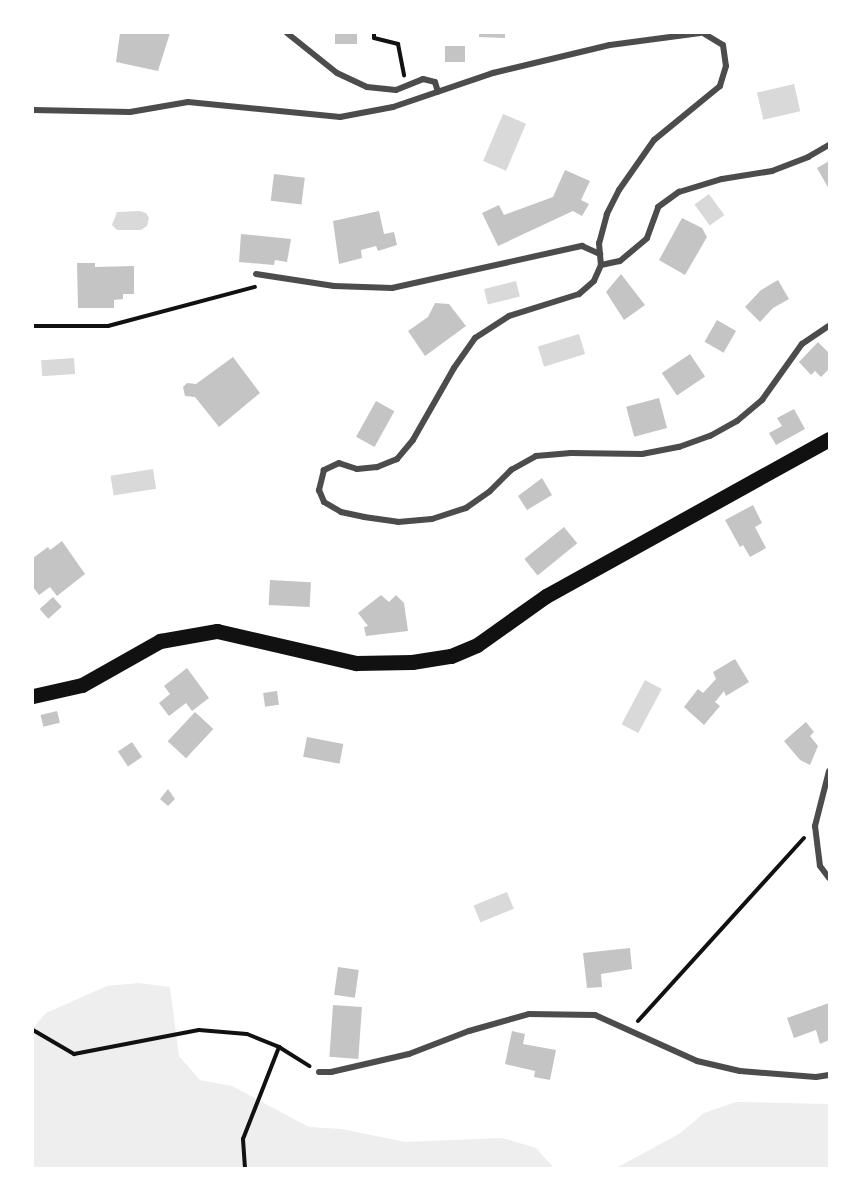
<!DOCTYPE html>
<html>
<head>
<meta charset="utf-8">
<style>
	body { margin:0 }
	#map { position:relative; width:862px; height:1201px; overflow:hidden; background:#fff; font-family:"Nunito Sans",sans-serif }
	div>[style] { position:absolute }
	.green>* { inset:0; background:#eee }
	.water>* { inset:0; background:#d9d9d9; transform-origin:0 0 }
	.building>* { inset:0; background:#c4c4c4; transform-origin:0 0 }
	.path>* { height:4px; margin:-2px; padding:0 2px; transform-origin:2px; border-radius:2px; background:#111 }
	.minor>* { height:6px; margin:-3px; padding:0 3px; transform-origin:3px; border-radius:3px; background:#4c4c4c }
	.primary>* { height:15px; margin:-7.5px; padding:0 7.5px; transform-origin:7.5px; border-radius:7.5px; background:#111 }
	span { translate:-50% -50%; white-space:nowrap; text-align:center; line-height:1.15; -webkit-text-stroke:6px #fff; paint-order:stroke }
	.frame { position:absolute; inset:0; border:34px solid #fff; pointer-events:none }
</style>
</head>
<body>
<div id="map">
	<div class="green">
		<i style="clip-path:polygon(139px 983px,170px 987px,179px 1056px,200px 1080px,232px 1086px,309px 1127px,342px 1129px,405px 1142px,503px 1138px,536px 1148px,554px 1168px,33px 1168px,33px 1028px,46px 1013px,107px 986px)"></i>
		<i style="clip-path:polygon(736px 1102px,829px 1104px,829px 1168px,616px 1168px,679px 1134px,704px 1113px)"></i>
	</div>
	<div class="water">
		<i style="left:794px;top:84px;width:28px;height:38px;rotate:77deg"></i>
		<i style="left:503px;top:114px;width:25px;height:51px;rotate:23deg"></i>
		<i style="left:709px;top:194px;width:26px;height:18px;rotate:54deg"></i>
		<i style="clip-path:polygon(140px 211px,146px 213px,149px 218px,147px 226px,141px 230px,117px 230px,112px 225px,117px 212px)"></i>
		<i style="left:516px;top:281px;width:16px;height:33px;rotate:76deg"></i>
		<i style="left:579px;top:334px;width:21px;height:43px;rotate:73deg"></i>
		<i style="left:74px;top:358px;width:16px;height:33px;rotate:86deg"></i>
		<i style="left:153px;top:469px;width:20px;height:43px;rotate:81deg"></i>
		<i style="left:645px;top:680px;width:19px;height:50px;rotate:28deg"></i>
		<i style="left:507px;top:892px;width:18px;height:36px;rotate:68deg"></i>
	</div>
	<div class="building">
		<i style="clip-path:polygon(120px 33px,170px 33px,158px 71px,116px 62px)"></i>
		<i style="left:335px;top:33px;width:22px;height:11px"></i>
		<i style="clip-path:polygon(479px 33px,505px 33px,505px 38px,479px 37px)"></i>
		<i style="left:465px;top:46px;width:16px;height:20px;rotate:90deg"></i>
		<i style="clip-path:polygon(829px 161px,829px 189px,817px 168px)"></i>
		<i style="clip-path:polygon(565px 170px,590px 181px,581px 200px,589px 204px,582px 216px,573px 211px,498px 246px,482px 213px,499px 205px,504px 215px,553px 197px)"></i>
		<i style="left:274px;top:174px;width:31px;height:27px;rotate:7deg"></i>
		<i style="clip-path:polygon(379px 211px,384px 234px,394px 232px,397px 245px,378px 251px,376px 246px,361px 250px,362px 258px,339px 264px,333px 221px)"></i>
		<i style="clip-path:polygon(682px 218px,702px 228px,707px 237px,685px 275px,659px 260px)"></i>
		<i style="clip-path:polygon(241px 234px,291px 239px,287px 262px,275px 260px,274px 265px,239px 262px)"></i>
		<i style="clip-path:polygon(77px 263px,95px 263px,95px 267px,134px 266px,134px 294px,123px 294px,123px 299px,114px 300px,114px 308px,78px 308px)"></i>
		<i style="clip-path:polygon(621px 274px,645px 305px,624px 320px,606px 292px)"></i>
		<i style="clip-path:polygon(778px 280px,789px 299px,773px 308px,760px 322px,745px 307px,761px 290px)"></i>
		<i style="clip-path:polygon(435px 303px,449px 304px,466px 326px,425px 356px,408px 331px,428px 317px)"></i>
		<i style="left:717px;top:320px;width:22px;height:25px;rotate:30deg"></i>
		<i style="clip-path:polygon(818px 342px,829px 353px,829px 369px,821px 377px,815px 371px,811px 375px,799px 362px)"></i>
		<i style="left:690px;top:354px;width:27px;height:34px;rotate:56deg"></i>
		<i style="clip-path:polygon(233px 357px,260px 393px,219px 427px,195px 397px,185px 396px,183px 387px,187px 383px,196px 384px)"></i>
		<i style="left:659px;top:398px;width:31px;height:34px;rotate:75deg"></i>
		<i style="left:376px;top:401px;width:21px;height:41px;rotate:29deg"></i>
		<i style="clip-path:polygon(794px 409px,805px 429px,776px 445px,769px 433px,782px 426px,777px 418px)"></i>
		<i style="clip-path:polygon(542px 478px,552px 495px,527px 510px,518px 496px)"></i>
		<i style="clip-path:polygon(753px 505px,762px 523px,755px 527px,766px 548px,750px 557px,743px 545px,740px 547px,725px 520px)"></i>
		<i style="left:564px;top:527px;width:21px;height:51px;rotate:51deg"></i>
		<i style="clip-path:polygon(62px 541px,85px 574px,57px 596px,50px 587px,39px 595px,33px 587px,33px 558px,48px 547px,50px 550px)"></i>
		<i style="left:270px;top:580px;width:41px;height:25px;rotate:3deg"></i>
		<i style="clip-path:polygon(381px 595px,389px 602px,396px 595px,404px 603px,408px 631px,366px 636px,364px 627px,368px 626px,358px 613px)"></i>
		<i style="left:53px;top:597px;width:13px;height:18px;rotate:48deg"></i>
		<i style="clip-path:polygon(735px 659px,749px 682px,726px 696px,724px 691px,715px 702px,720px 706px,704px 725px,684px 707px,698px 689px,703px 693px,716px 679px,713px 672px)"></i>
		<i style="clip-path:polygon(187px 668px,209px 698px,192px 711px,186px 703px,169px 716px,159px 703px,170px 694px,164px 686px)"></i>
		<i style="left:277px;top:691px;width:14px;height:14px;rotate:82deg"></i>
		<i style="left:57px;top:711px;width:12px;height:17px;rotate:76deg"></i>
		<i style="left:195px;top:712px;width:25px;height:40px;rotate:43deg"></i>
		<i style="clip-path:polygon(806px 722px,814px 732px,810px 736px,818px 746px,810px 765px,800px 760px,784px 741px)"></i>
		<i style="left:307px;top:737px;width:37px;height:20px;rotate:11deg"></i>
		<i style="left:132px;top:742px;width:18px;height:17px;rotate:56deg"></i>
		<i style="clip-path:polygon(168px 789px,175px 799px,168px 806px,160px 799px)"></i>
		<i style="clip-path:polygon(630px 948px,632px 969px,601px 974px,602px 987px,587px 988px,583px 953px)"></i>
		<i style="left:338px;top:967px;width:21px;height:28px;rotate:8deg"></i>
		<i style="clip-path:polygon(829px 1003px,829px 1040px,820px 1044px,816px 1030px,794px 1038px,787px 1018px)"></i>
		<i style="left:333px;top:1005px;width:29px;height:52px;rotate:4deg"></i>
		<i style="clip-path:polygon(512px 1031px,525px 1034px,523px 1044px,556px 1050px,550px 1080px,534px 1077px,535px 1071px,505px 1064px)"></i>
	</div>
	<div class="path">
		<i style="left:374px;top:33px;width:5px;rotate:90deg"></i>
		<i style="left:374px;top:38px;width:25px;rotate:14deg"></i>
		<i style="left:398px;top:44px;width:32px;rotate:79deg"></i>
		<i style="left:33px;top:326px;width:75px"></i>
		<i style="left:108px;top:326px;width:152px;rotate:-14.9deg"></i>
		<i style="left:638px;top:1021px;width:247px;rotate:-47.8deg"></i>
		<i style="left:33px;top:1030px;width:48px;rotate:30.3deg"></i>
		<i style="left:74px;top:1054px;width:127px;rotate:-10.9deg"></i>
		<i style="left:199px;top:1030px;width:48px;rotate:4.8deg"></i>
		<i style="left:247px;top:1034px;width:35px;rotate:22deg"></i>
		<i style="left:279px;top:1047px;width:36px;rotate:32deg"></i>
		<i style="left:245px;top:1168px;width:29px;rotate:-94deg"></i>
		<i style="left:243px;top:1139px;width:99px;rotate:-68.6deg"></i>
	</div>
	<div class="minor">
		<i style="left:287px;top:33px;width:64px;rotate:38.7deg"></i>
		<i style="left:337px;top:73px;width:33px;rotate:25deg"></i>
		<i style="left:367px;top:87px;width:29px;rotate:6deg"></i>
		<i style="left:396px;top:90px;width:29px;rotate:-22deg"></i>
		<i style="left:423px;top:79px;width:12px;rotate:14deg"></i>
		<i style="left:435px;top:82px;width:10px;rotate:73deg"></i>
		<i style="left:703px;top:33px;width:23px;rotate:31deg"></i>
		<i style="left:723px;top:45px;width:21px;rotate:82deg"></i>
		<i style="left:726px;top:66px;width:21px;rotate:107deg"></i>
		<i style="left:720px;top:86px;width:85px;rotate:140.7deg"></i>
		<i style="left:654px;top:140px;width:61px;rotate:125deg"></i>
		<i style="left:619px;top:190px;width:27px;rotate:117deg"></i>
		<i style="left:607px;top:214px;width:30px;rotate:105deg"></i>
		<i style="left:599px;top:243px;width:22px;rotate:85deg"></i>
		<i style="left:601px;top:265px;width:17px;rotate:114deg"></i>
		<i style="left:594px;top:281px;width:20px;rotate:139deg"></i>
		<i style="left:579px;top:294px;width:73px;rotate:162.6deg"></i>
		<i style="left:509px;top:316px;width:40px;rotate:147.1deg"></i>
		<i style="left:475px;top:338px;width:37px;rotate:125deg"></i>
		<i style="left:454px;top:368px;width:83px;rotate:119.7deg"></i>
		<i style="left:413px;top:440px;width:25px;rotate:130deg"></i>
		<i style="left:397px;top:459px;width:22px;rotate:158deg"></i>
		<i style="left:377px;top:467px;width:20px;rotate:174deg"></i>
		<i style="left:357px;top:469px;width:19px;rotate:-162deg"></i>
		<i style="left:339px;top:463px;width:17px;rotate:155deg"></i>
		<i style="left:324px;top:470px;width:21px;rotate:104deg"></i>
		<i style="left:319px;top:490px;width:13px;rotate:67deg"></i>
		<i style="left:324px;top:502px;width:20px;rotate:30deg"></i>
		<i style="left:341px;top:512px;width:24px;rotate:12deg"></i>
		<i style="left:364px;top:517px;width:34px;rotate:8deg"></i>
		<i style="left:398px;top:522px;width:34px;rotate:-5deg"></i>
		<i style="left:432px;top:519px;width:36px;rotate:-18deg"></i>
		<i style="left:466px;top:508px;width:29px;rotate:-35deg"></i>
		<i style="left:490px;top:491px;width:30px;rotate:-45deg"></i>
		<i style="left:511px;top:470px;width:29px;rotate:-29deg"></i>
		<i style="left:536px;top:456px;width:35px;rotate:-5deg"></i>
		<i style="left:571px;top:453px;width:71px;rotate:0.8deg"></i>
		<i style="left:642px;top:454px;width:38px;rotate:-11deg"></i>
		<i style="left:679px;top:447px;width:33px;rotate:-20deg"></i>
		<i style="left:710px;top:436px;width:31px;rotate:-29deg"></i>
		<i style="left:737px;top:421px;width:33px;rotate:-40deg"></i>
		<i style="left:762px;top:400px;width:69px;rotate:-54.5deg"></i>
		<i style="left:802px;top:344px;width:32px;rotate:-34deg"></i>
		<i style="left:33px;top:110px;width:97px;rotate:1.2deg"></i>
		<i style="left:130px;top:112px;width:59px;rotate:-9.8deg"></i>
		<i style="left:188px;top:102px;width:153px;rotate:5.6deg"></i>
		<i style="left:340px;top:117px;width:54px;rotate:-10.7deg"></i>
		<i style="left:393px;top:107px;width:106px;rotate:-18.8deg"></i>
		<i style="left:493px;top:73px;width:120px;rotate:-13.5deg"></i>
		<i style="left:610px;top:45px;width:91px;rotate:-7.6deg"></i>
		<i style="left:601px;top:265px;width:19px;rotate:-12deg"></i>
		<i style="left:620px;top:261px;width:35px;rotate:-40deg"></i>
		<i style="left:647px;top:238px;width:33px;rotate:-70deg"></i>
		<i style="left:658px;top:207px;width:26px;rotate:-36deg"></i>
		<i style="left:679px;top:192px;width:45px;rotate:-16.8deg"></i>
		<i style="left:722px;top:179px;width:51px;rotate:-9.1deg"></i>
		<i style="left:772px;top:171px;width:39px;rotate:-21deg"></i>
		<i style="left:808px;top:157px;width:24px;rotate:-30deg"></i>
		<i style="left:256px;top:274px;width:79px;rotate:8.7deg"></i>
		<i style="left:334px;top:286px;width:58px;rotate:2deg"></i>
		<i style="left:392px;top:288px;width:195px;rotate:-12.5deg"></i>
		<i style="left:582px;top:246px;width:20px;rotate:24deg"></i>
		<i style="left:829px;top:771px;width:57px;rotate:104.3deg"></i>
		<i style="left:815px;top:826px;width:40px;rotate:82.9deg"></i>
		<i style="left:820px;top:866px;width:15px;rotate:53deg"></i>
		<i style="left:319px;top:1072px;width:12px"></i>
		<i style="left:331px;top:1072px;width:80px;rotate:-13deg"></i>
		<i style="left:409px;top:1054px;width:64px;rotate:-21deg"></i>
		<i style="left:469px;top:1031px;width:62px;rotate:-15.8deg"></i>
		<i style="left:529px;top:1014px;width:66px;rotate:0.9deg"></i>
		<i style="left:595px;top:1015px;width:112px;rotate:24.3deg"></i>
		<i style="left:697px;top:1061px;width:44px;rotate:13.1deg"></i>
		<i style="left:740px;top:1071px;width:76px;rotate:4.5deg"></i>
		<i style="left:816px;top:1077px;width:13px;rotate:-9deg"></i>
	</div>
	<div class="primary">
		<i style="left:33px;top:696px;width:50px;rotate:-12.7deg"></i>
		<i style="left:82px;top:685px;width:90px;rotate:-29.4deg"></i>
		<i style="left:160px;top:641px;width:58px;rotate:-10deg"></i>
		<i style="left:217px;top:631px;width:143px;rotate:13deg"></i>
		<i style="left:356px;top:663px;width:56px;rotate:-1deg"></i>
		<i style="left:412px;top:662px;width:39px;rotate:-9deg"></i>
		<i style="left:451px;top:656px;width:28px;rotate:-23deg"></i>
		<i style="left:477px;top:645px;width:85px;rotate:-35.4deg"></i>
		<i style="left:546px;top:596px;width:324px;rotate:-29deg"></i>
	</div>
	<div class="frame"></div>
</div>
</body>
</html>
